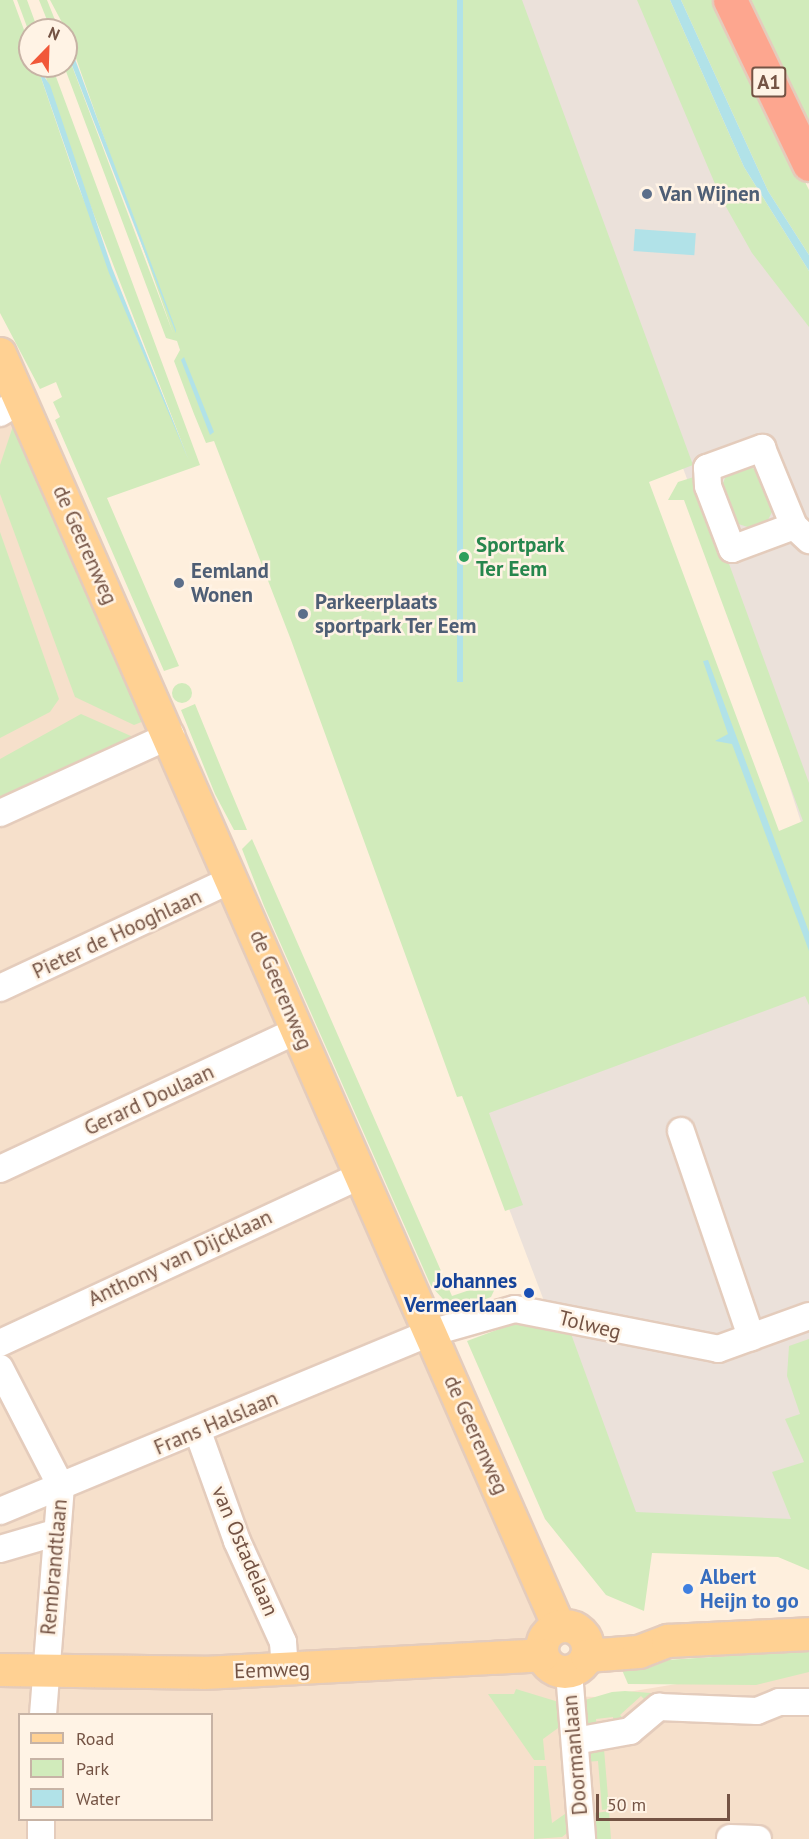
<!DOCTYPE html>
<html>
<head>
<meta charset="utf-8">
<style>
	body { margin:0 }
	#map { position:relative; width:809px; height:1839px; overflow:hidden; background:#feefdd; font-family:"PT Sans",sans-serif }
	div>[style] { position:absolute }
	.residential>* { inset:0; background:#f6e0cb }
	.industrial>* { inset:0; background:#ebe1da }
	.green>* { inset:0; background:#d1ebbb }
	.round { border-radius:50% }
	.water>* { inset:0; background:#b1e2e8; transform-origin:0 0 }
	.roads { filter:drop-shadow(2px 0 #e4ccbc) drop-shadow(-2px 0 #e4ccbc) drop-shadow(0 2px #e4ccbc) drop-shadow(0 -2px #e4ccbc) }
	.minor>* { height:26px; margin:-13px; padding:0 13px; transform-origin:13px; border-radius:13px; background:#fff }
	.major>* { height:32px; margin:-16px; padding:0 16px; transform-origin:16px; border-radius:16px; background:#ffd193 }
	.major>.ring { margin:-16px; padding:0; box-sizing:content-box; background:none; border:32px solid #ffd193; border-radius:50% }
	.highway>* { height:33px; margin:-16.5px; padding:0 16.5px; transform-origin:16.5px; border-radius:16.5px; background:#fda68f }
	.dots>* { width:16px; height:16px; translate:-50% -50%; box-sizing:border-box; border:3px solid #fff3e5; border-radius:50% }
	span { translate:-50% -50%; white-space:nowrap; text-align:center; line-height:1.15; -webkit-text-stroke:5px #fff3e5; paint-order:stroke }
	.shield-label span { padding:2px 4px; background:#fff3e5; border:2px solid; border-radius:4px; -webkit-text-stroke-width:0 }
	.shield-label { font-size:20px; color:#745344; font-weight:700 }
	.service-label { font-size:21px; color:#4e5e75; font-weight:700 }
	.left { translate:0 -50%; text-align:left }
	.street-label { font-size:21px; color:#745344 }
	.leisure-label { font-size:21px; color:#27864d; font-weight:700 }
	.transit-label { font-size:21px; color:#164399; font-weight:700 }
	.right { translate:-100% -50%; text-align:right }
	.shop-label { font-size:21px; color:#366cbe; font-weight:700 }
	.legend { position:absolute; left:18px; top:1713px; width:195px; height:108px; box-sizing:border-box; background:#fff3e5; border:2px solid #c7b3a5; margin:0; padding:8px 10px; list-style:none; font-size:18px; color:#745344 }
	.legend li { display:flex; align-items:center; gap:12px; height:30px }
	.legend b { width:30px; border:2px solid #c7b3a5 }
	.north { position:absolute; left:18px; top:18px; width:60px; height:60px; box-sizing:border-box; background:#fff3e5; border:2px solid #c7b3a5; border-radius:50%; rotate:23deg; font-size:16px; font-weight:700; line-height:24px; text-align:center; color:#745344 }
	.north::after { content:''; display:block; margin:auto; width:21px; height:27px; background:#f15839; clip-path:polygon(50% 0,100% 100%,50% 72%,0 100%) }
	.scale { position:absolute; left:596px; top:1794px; width:134px; height:27px; box-sizing:border-box; border:3px solid #745344; border-top:0; padding-left:8px; font-size:18px; line-height:21px; white-space:nowrap; color:#745344; -webkit-text-stroke:4px #fff3e5; paint-order:stroke }
</style>
</head>
<body>
<div id="map">
	<div class="residential">
		<i style="clip-path:polygon(evenodd,0 390px,543px 1617px,561px 1696px,598px 1697px,809px 1662px,809px 1839px,0 1839px,0 390px,20px 1714px,212px 1714px,212px 1820px,20px 1820px,20px 1714px)"></i>
	</div>
	<div class="industrial">
		<i style="clip-path:polygon(508px 0,662px 0,809px 300px,809px 847px,711px 543px)"></i>
		<i style="clip-path:polygon(809px 984px,809px 1556px,636px 1515px,577px 1388px,469px 1103px)"></i>
	</div>
	<div class="green">
		<i style="clip-path:polygon(0 0,13px 0,30px 46px,30px 66px,37px 66px,77px 183px,189px 461px,79px 176px,42px 66px,52px 66px,200px 465px,107px 498px,179px 666px,164px 671px,55px 420px,60px 417px,53px 402px,62px 397px,56px 382px,40px 389px,0 313px)"></i>
		<i style="clip-path:polygon(17px 0,27px 0,38px 30px,30px 30px,30px 35px)"></i>
		<i style="clip-path:polygon(39px 0,47px 0,59px 30px,51px 30px)"></i>
		<i style="clip-path:polygon(50px 0,522px 0,693px 465px,649px 482px,779px 831px,803px 821px,684px 500px,668px 500px,678px 482px,697px 476px,809px 783px,809px 1005px,805px 996px,489px 1113px,523px 1205px,505px 1211px,467px 1109px,462px 1096px,457px 1097px,291px 640px,214px 441px,206px 443px,194px 414px,174px 361px,180px 350px,177px 341px,166px 338px,64px 66px,66px 50px,173px 333px,66px 30px)"></i>
		<i style="clip-path:polygon(637px 0,670px 0,744px 167px,809px 271px,809px 327px,752px 253px,721px 198px)"></i>
		<i style="clip-path:polygon(681px 0,715px 0,809px 190px,809px 255px,768px 191px)"></i>
		<i style="clip-path:polygon(740px 0,809px 0,809px 148px)"></i>
		<i style="clip-path:polygon(13px 426px,16px 427px,144px 721px,134px 725px,75px 697px,0 494px,0 465px)"></i>
		<i style="clip-path:polygon(745px 464px,761px 473px,775px 506px,767px 522px,754px 529px,732px 522px,720px 490px,728px 471px)"></i>
		<i style="clip-path:polygon(0 532px,59px 699px,50px 712px,0 738px)"></i>
		<i class="round" style="left:172px;top:683px;width:20px;height:20px"></i>
		<i style="clip-path:polygon(195px 704px,222px 770px,247px 830px,234px 830px,215px 794px,181px 710px)"></i>
		<i style="clip-path:polygon(81px 714px,140px 740px,0 806px,0 759px)"></i>
		<i style="clip-path:polygon(252px 839px,452px 1296px,499px 1280px,491px 1297px,454px 1311px,431px 1286px,264px 906px,242px 849px)"></i>
		<i style="clip-path:polygon(513px 1324px,570px 1331px,636px 1512px,791px 1519px,772px 1472px,804px 1462px,785px 1419px,800px 1414px,787px 1376px,789px 1346px,809px 1339px,809px 1570px,778px 1557px,652px 1553px,644px 1611px,606px 1595px,545px 1519px,467px 1341px)"></i>
		<i style="clip-path:polygon(809px 1651px,809px 1672px,756px 1685px,628px 1684px,619px 1663px)"></i>
		<i style="clip-path:polygon(516px 1689px,562px 1703px,565px 1723px,543px 1739px,545px 1760px,534px 1760px,488px 1694px,514px 1694px)"></i>
		<i style="clip-path:polygon(612px 1692px,625px 1691px,664px 1694px,649px 1704px,641px 1696px,620px 1715px,628px 1724px,614px 1729px,613px 1717px,596px 1719px,597px 1730px,586px 1727px,578px 1702px)"></i>
		<i style="clip-path:polygon(604px 1749px,609px 1809px,602px 1810px,598px 1761px,585px 1762px,588px 1751px)"></i>
		<i style="clip-path:polygon(534px 1766px,546px 1766px,552px 1823px,572px 1809px,571px 1830px,562px 1837px,534px 1839px)"></i>
		<i style="clip-path:polygon(609px 1811px,611px 1839px,593px 1839px,590px 1814px)"></i>
	</div>
	<div class="water">
		<i style="left:457px;top:0;width:6px;height:682px"></i>
		<i style="clip-path:polygon(670px 0,681px 0,768px 191px,809px 255px,809px 271px,744px 167px)"></i>
		<i style="clip-path:polygon(66px 35px,176px 330px,176px 333px,66px 50px)"></i>
		<i style="clip-path:polygon(37px 66px,50px 85px,112px 268px,189px 461px,109px 273px)"></i>
		<i style="left:635px;top:229px;width:61px;height:22px;rotate:4deg"></i>
		<i style="clip-path:polygon(184px 357px,214px 432px,210px 435px,181px 360px)"></i>
		<i style="clip-path:polygon(708px 660px,809px 932px,809px 951px,732px 744px,715px 741px,728px 734px,703px 661px)"></i>
	</div>
	<div class="roads">
		<div class="minor">
			<i style="left:0;top:413px;width:26px;rotate:-31deg"></i>
			<i style="left:794px;top:526px;width:66px;rotate:159.6deg"></i>
			<i style="left:732px;top:549px;width:67px;rotate:-110.9deg"></i>
			<i style="left:708px;top:486px;width:18px;rotate:-93deg"></i>
			<i style="left:707px;top:468px;width:59px;rotate:-20deg"></i>
			<i style="left:762px;top:448px;width:84px;rotate:67.7deg"></i>
			<i style="left:794px;top:526px;width:21px;rotate:43deg"></i>
			<i style="left:0;top:813px;width:188px;rotate:-24.5deg"></i>
			<i style="left:0;top:988px;width:257px;rotate:-25.1deg"></i>
			<i style="left:681px;top:1131px;width:218px;rotate:71.2deg"></i>
			<i style="left:0;top:1169px;width:329px;rotate:-25deg"></i>
			<i style="left:0;top:1343px;width:399px;rotate:-24.9deg"></i>
			<i style="left:0;top:1368px;width:133px;rotate:62.7deg"></i>
			<i style="left:61px;top:1486px;width:229px;rotate:94.5deg"></i>
			<i style="left:198px;top:1432px;width:116px;rotate:70.3deg"></i>
			<i style="left:237px;top:1541px;width:111px;rotate:65.5deg"></i>
			<i style="left:283px;top:1642px;width:28px;rotate:86deg"></i>
			<i style="left:0;top:1511px;width:465px;rotate:-22.5deg"></i>
			<i style="left:430px;top:1333px;width:88px;rotate:-15.8deg"></i>
			<i style="left:515px;top:1309px;width:207px;rotate:11.1deg"></i>
			<i style="left:718px;top:1349px;width:97px;rotate:-19.9deg"></i>
			<i style="left:0;top:1549px;width:57px;rotate:-16.2deg"></i>
			<i style="left:569px;top:1672px;width:168px;rotate:85.5deg"></i>
			<i style="left:575px;top:1741px;width:56px;rotate:-10.3deg"></i>
			<i style="left:630px;top:1731px;width:38px;rotate:-40deg"></i>
			<i style="left:659px;top:1707px;width:98px;rotate:2.3deg"></i>
			<i style="left:757px;top:1711px;width:24px;rotate:-22deg"></i>
			<i style="left:779px;top:1702px;width:30px"></i>
			<i style="left:730px;top:1838px;width:28px;rotate:2deg"></i>
			<i style="left:41px;top:1839px;width:19px;rotate:-90deg"></i>
		</div>
		<div class="major">
			<i style="left:0;top:354px;width:1390px;rotate:66.29deg"></i>
			<i class="ring" style="left:542px;top:1626px;width:14px;height:14px"></i>
			<i style="left:587px;top:1656px;width:52px;rotate:-4.4deg"></i>
			<i style="left:639px;top:1652px;width:31px;rotate:-21deg"></i>
			<i style="left:668px;top:1641px;width:141px;rotate:-2.8deg"></i>
			<i style="left:0;top:1670px;width:204px;rotate:0.8deg"></i>
			<i style="left:204px;top:1673px;width:339px;rotate:-3deg"></i>
		</div>
		<div class="highway">
			<i style="left:730px;top:0;width:182px;rotate:64.3deg"></i>
		</div>
	</div>
	<div class="dots">
		<i style="left:647px;top:194px;background:#5c6f8a"></i>
		<i style="left:464px;top:557px;background:#2e9e5b"></i>
		<i style="left:179px;top:583px;background:#5c6f8a"></i>
		<i style="left:303px;top:614px;background:#5c6f8a"></i>
		<i style="left:529px;top:1293px;background:#1a4fb4"></i>
		<i style="left:688px;top:1589px;background:#3f7fe0"></i>
	</div>
	<div class="shield-label">
		<span style="left:769px;top:82px">A1</span>
	</div>
	<div class="service-label">
		<span class="left" style="left:659px;top:194px">Van Wijnen</span>
		<span class="left" style="left:191px;top:583px">Eemland<br>Wonen</span>
		<span class="left" style="left:315px;top:614px">Parkeerplaats<br>sportpark Ter Eem</span>
	</div>
	<div class="street-label">
		<span style="left:85px;top:545px;rotate:66deg">de Geerenweg</span>
		<span style="left:117px;top:934px;rotate:-25deg">Pieter de Hooghlaan</span>
		<span style="left:281px;top:990px;rotate:67deg">de Geerenweg</span>
		<span style="left:149px;top:1100px;rotate:-25deg">Gerard Doulaan</span>
		<span style="left:180px;top:1258px;rotate:-25deg">Anthony van Dijcklaan</span>
		<span style="left:590px;top:1325px;rotate:14deg">Tolweg</span>
		<span style="left:216px;top:1423px;rotate:-23deg">Frans Halslaan</span>
		<span style="left:476px;top:1435px;rotate:66deg">de Geerenweg</span>
		<span style="left:245px;top:1551px;rotate:67deg">van Ostadelaan</span>
		<span style="left:54px;top:1567px;rotate:-85deg">Rembrandtlaan</span>
		<span style="left:272px;top:1670px;rotate:-2deg">Eemweg</span>
		<span style="left:575px;top:1755px;rotate:-95deg">Doormanlaan</span>
	</div>
	<div class="leisure-label">
		<span class="left" style="left:476px;top:557px">Sportpark<br>Ter Eem</span>
	</div>
	<div class="transit-label">
		<span class="right" style="left:517px;top:1293px">Johannes<br>Vermeerlaan</span>
	</div>
	<div class="shop-label">
		<span class="left" style="left:700px;top:1589px">Albert<br>Heijn to go</span>
	</div>
	<ul class="legend">
	<li><b style="height:8px;background:#ffd193"></b>Road</li>
	<li><b style="height:16px;background:#d1ebbb"></b>Park</li>
	<li><b style="height:16px;background:#b1e2e8"></b>Water</li>
	</ul>
	<div class="north">N</div>
	<div class="scale">50 m</div>
</div>
</body>
</html>
